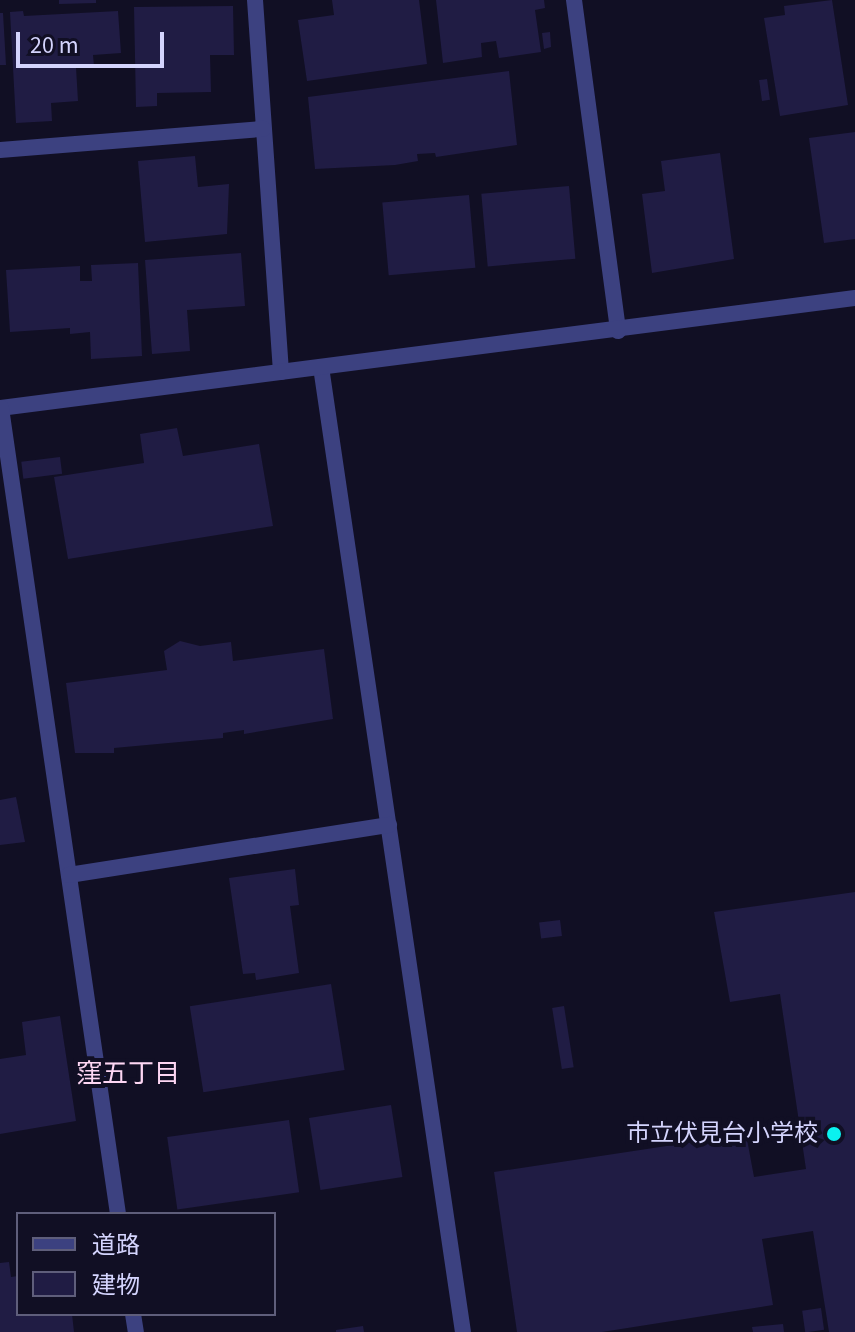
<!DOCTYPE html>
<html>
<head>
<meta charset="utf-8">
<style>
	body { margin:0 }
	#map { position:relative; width:855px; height:1332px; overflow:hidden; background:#110f24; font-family:"Source Sans 3","Noto Sans JP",sans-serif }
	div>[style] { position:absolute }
	.building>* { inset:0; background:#201c44; transform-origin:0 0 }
	.street>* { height:16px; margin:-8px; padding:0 8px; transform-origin:8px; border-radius:8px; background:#3c4180 }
	.dots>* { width:22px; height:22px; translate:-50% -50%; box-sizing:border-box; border:4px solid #110f24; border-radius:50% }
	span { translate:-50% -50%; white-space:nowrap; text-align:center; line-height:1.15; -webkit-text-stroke:8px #110f24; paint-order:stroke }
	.poi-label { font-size:24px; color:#d4d4fd }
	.right { translate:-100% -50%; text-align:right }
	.neighbourhood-label { font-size:26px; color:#fdd6f3 }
	.legend { position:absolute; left:16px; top:1212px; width:260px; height:104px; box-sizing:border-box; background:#110f24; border:2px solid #5f5e7b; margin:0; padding:10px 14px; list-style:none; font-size:24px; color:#d4d4fd }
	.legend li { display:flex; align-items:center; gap:16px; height:40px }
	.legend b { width:40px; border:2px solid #5f5e7b }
	.scale { position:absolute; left:16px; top:32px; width:148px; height:36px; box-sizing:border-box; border:4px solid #d4d4fd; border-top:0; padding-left:10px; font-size:24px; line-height:28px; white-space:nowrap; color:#d4d4fd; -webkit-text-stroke:6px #110f24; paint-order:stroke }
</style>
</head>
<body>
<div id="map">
	<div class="building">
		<i style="clip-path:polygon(59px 0,96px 0,96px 3px,59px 4px)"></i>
		<i style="clip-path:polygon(332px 0,419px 0,427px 64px,307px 81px,298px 20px,334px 15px)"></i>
		<i style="clip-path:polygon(436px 0,544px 0,545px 8px,535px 10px,541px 52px,499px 58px,496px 41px,481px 43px,482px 57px,443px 63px)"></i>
		<i style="clip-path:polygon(832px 0,848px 105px,780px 116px,764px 18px,785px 15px,784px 6px)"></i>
		<i style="clip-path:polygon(233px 6px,234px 55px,210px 55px,211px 92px,157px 93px,157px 106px,136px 107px,134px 7px)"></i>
		<i style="clip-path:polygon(23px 11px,24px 16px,118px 11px,121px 53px,93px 55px,94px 66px,76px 67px,78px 101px,51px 103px,52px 121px,16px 123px,10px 12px)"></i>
		<i style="clip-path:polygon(0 13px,3px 13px,6px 65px,0 65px)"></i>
		<i style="clip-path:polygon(550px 32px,551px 47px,544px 49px,542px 33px)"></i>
		<i style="clip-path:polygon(509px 71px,517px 145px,436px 157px,435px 153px,417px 154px,418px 161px,395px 165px,315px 169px,308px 97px)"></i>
		<i style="left:767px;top:79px;width:21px;height:8px;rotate:82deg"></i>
		<i style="clip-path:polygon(855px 132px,855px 239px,824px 243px,809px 138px)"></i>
		<i style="clip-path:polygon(720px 153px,734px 259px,652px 273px,642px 194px,665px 191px,661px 161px)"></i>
		<i style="clip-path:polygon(195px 156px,198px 187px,229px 184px,227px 234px,145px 242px,138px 161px)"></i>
		<i style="left:569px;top:186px;width:73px;height:88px;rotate:85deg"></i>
		<i style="left:469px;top:195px;width:73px;height:87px;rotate:85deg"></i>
		<i style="clip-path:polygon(241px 253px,245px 306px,187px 310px,190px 351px,152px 354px,145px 260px)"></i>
		<i style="clip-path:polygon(138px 263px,142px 356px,91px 359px,90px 332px,70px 334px,70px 328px,10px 332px,6px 270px,80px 266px,80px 281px,92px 281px,91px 265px)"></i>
		<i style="clip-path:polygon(177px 428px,183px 456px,259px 444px,273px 526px,68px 559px,54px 477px,144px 463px,140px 434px)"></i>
		<i style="left:60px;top:457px;width:17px;height:39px;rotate:83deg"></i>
		<i style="clip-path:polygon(180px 641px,200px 646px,231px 642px,233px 661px,324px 649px,333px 719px,244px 734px,244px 730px,223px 733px,223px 738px,114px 748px,114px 753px,75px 753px,66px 683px,167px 670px,164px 651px)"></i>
		<i style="clip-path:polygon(16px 797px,25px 842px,0 845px,0 800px)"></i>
		<i style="clip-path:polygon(295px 869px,299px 905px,290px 906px,299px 973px,256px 980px,255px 973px,243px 974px,229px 878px)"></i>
		<i style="clip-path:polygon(855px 892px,855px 1332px,829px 1332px,813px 1231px,762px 1239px,773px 1305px,602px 1332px,517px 1332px,494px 1172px,746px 1134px,754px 1177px,806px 1169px,780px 994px,730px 1002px,714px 912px)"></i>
		<i style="left:560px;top:920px;width:16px;height:21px;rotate:83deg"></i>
		<i style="left:331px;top:984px;width:87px;height:143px;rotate:81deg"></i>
		<i style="left:564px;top:1006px;width:62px;height:12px;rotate:81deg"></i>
		<i style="clip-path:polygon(60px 1016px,76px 1121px,0 1134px,0 1059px,26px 1055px,22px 1022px)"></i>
		<i style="left:391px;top:1105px;width:73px;height:83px;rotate:81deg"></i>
		<i style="left:289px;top:1120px;width:73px;height:123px;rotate:82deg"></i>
		<i style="clip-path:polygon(9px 1262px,11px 1277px,18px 1276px,18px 1314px,72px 1314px,74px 1332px,0 1332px,0 1263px)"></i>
		<i style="left:821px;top:1308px;width:22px;height:19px;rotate:82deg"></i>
		<i style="clip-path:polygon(783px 1324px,784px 1332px,753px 1332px,752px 1327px)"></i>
		<i style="clip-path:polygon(363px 1326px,364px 1332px,336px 1332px,336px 1330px)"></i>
	</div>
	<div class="street">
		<i style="left:255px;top:0;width:373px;rotate:86deg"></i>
		<i style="left:574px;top:0;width:334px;rotate:82.4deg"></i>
		<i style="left:0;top:150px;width:264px;rotate:-4.6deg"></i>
		<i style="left:321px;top:367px;width:975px;rotate:81.63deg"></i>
		<i style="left:0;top:408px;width:862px;rotate:-7.33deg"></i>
		<i style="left:1px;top:408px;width:814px;rotate:81.74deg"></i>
		<i style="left:69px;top:875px;width:324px;rotate:-8.9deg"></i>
		<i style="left:133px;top:1314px;width:18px;rotate:81deg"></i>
	</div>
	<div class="dots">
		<i style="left:834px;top:1134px;background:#0af2f0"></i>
	</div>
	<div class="poi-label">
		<span class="right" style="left:818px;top:1134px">市立伏見台小学校</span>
	</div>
	<div class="neighbourhood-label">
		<span style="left:128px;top:1074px">窪五丁目</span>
	</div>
	<ul class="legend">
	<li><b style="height:10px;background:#3c4180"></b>道路</li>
	<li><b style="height:22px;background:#201c44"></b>建物</li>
	</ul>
	<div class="scale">20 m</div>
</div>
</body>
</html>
